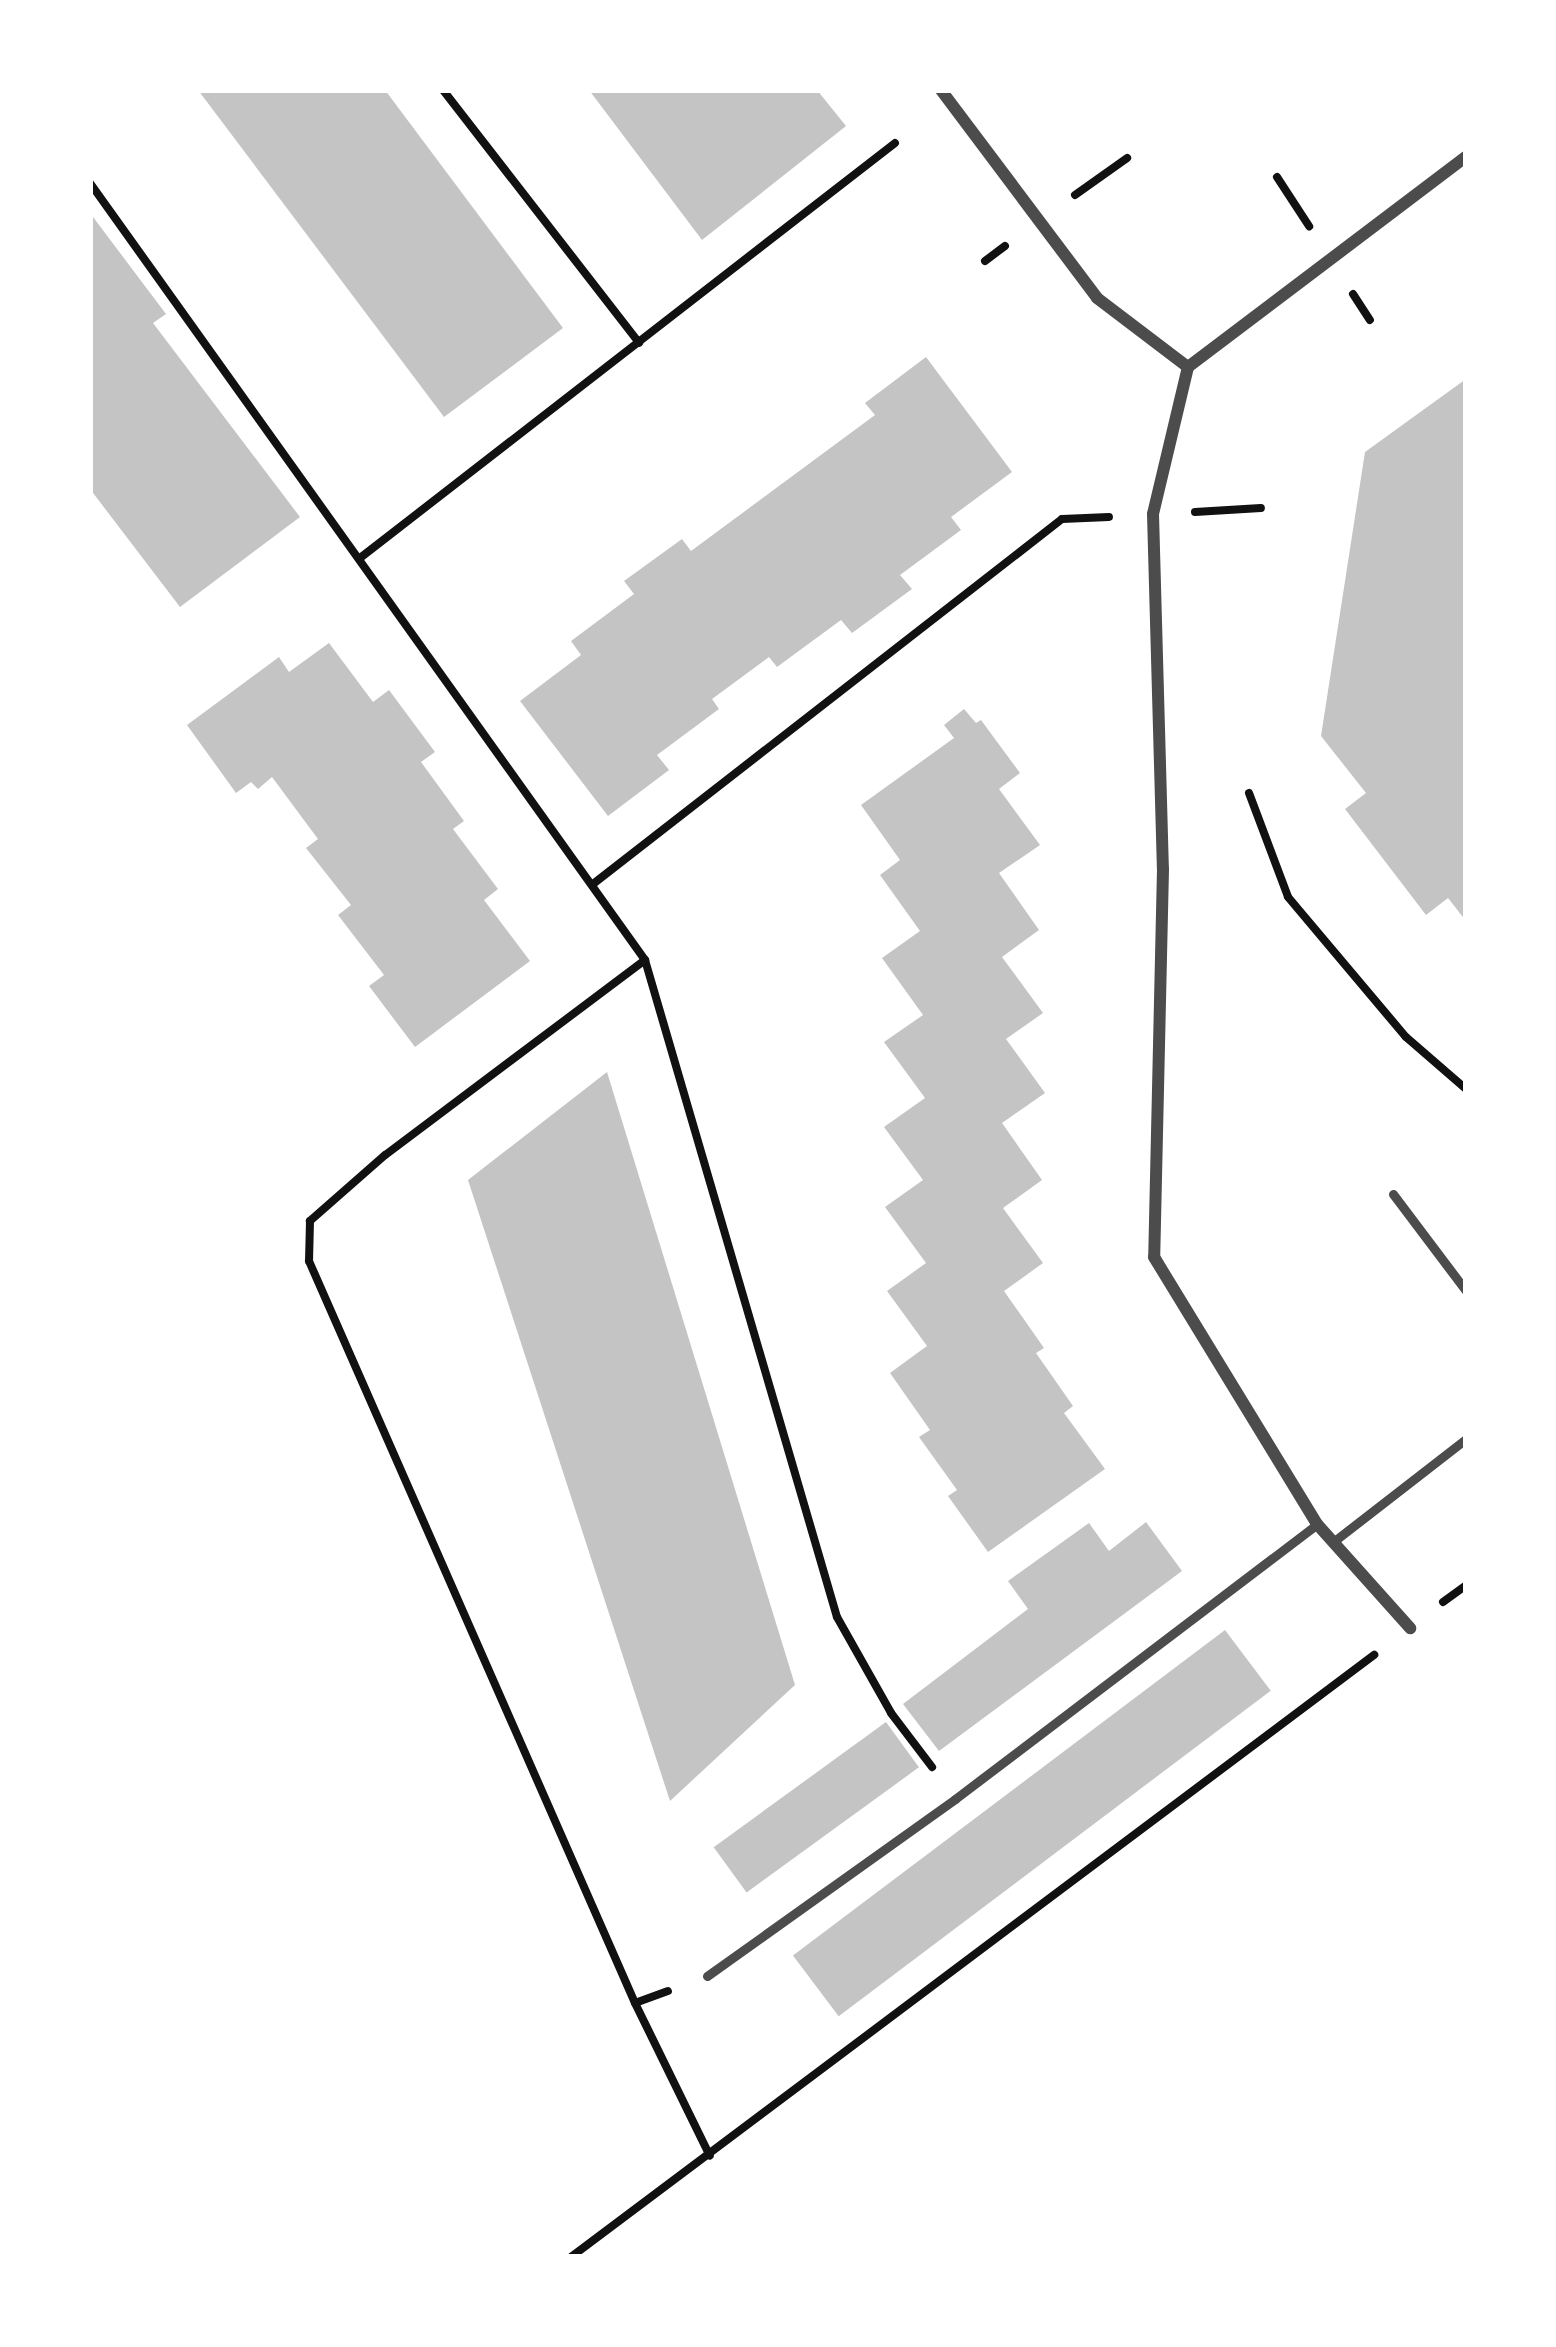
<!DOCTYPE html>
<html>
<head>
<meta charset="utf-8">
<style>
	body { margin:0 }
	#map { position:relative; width:1556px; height:2347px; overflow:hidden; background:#fff; font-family:"Source Serif 4",serif }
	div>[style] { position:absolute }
	.building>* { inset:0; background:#c4c4c4; transform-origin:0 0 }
	.path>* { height:8px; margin:-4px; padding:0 4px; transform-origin:4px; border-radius:4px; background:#111 }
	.service>* { height:9px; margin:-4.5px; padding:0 4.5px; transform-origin:4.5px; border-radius:4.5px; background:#4c4c4c }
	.minor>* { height:12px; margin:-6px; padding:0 6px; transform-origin:6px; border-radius:6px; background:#4c4c4c }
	span { translate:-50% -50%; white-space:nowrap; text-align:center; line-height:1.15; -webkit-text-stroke:9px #fff; paint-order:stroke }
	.frame { position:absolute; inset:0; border:93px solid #fff; pointer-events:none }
</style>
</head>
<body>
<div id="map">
	<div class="building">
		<i style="clip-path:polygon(198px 90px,385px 90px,563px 328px,444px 417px)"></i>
		<i style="clip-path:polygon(589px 90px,817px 90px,846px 126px,702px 240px)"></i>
		<i style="clip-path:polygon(90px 213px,166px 314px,153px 323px,300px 517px,180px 607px,90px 489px)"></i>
		<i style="clip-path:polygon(926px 357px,1012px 472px,951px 517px,961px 530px,900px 575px,912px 589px,852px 633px,841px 620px,777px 667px,769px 657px,712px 699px,719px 709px,657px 755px,669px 770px,608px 816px,520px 701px,581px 655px,571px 641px,634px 594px,624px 581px,682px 539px,691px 551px,875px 415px,865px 403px)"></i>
		<i style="clip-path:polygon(1466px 379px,1466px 921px,1448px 898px,1426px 915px,1345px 809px,1366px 793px,1321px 736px,1365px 452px)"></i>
		<i style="clip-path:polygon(329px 643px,373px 702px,389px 690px,435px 752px,421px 762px,464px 821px,453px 829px,498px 889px,484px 900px,530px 961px,415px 1047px,369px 986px,384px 975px,338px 915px,351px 905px,306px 848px,318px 839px,272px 777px,258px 789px,251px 782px,236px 793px,187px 725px,279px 657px,289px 672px)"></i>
		<i style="clip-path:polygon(964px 709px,976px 723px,981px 720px,1020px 773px,999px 789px,1040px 845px,999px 873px,1039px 930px,1002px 957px,1043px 1013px,1006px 1039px,1045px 1093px,1002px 1123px,1042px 1180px,1003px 1208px,1043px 1263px,1004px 1291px,1044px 1348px,1036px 1353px,1073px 1406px,1064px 1413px,1105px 1469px,988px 1552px,948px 1496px,957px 1490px,919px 1437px,930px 1430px,890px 1373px,927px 1346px,887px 1291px,926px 1263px,885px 1207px,923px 1180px,884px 1127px,925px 1098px,884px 1042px,923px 1015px,882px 958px,920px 931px,880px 875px,900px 860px,861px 805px,954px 738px,944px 725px)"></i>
		<i style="clip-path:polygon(607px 1072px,795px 1685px,670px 1801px,468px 1180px)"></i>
		<i style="clip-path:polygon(1146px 1522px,1182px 1571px,939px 1751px,903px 1704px,1028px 1609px,1008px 1581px,1089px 1523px,1109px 1551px)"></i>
		<i style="left:1225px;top:1630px;width:76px;height:541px;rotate:53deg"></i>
		<i style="left:886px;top:1722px;width:56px;height:213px;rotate:54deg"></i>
	</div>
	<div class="path">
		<i style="left:443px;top:90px;width:320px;rotate:52.2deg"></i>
		<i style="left:1277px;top:177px;width:59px;rotate:56.9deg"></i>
		<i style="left:90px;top:183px;width:955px;rotate:54.46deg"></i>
		<i style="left:645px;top:960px;width:684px;rotate:73.71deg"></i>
		<i style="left:837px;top:1617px;width:110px;rotate:60.6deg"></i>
		<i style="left:891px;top:1713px;width:68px;rotate:52.8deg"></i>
		<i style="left:1075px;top:195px;width:64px;rotate:-35.4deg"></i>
		<i style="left:985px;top:261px;width:25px;rotate:-37deg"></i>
		<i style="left:1353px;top:294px;width:31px;rotate:57deg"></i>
		<i style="left:1195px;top:512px;width:66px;rotate:-3.5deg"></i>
		<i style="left:360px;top:558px;width:677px;rotate:-37.8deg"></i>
		<i style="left:1249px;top:793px;width:111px;rotate:69.4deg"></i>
		<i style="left:1288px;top:897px;width:183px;rotate:49.9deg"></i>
		<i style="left:1406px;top:1037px;width:79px;rotate:40.9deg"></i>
		<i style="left:593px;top:884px;width:594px;rotate:-37.89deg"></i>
		<i style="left:1062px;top:519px;width:47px;rotate:-2.4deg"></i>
		<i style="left:645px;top:960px;width:325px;rotate:143.1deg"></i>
		<i style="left:385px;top:1155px;width:100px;rotate:138.7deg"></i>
		<i style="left:310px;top:1221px;width:40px;rotate:91.4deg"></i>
		<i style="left:309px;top:1261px;width:810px;rotate:66.28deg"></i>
		<i style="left:635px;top:2003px;width:170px;rotate:63.9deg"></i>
		<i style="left:1443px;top:1602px;width:29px;rotate:-36deg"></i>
		<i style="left:635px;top:2003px;width:35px;rotate:-20deg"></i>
		<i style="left:571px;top:2257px;width:1004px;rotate:-36.86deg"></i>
	</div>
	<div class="service">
		<i style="left:1393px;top:1194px;width:121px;rotate:53deg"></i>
		<i style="left:1333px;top:1542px;width:168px;rotate:-37.8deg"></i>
		<i style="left:707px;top:1976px;width:305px;rotate:-35.5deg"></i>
		<i style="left:955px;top:1799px;width:455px;rotate:-37.2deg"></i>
	</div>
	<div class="minor">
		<i style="left:941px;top:90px;width:260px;rotate:53.1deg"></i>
		<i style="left:1097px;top:298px;width:114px;rotate:37.2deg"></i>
		<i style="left:1188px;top:367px;width:151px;rotate:103.4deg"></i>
		<i style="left:1153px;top:514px;width:355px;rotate:88.4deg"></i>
		<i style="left:1163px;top:869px;width:388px;rotate:91.3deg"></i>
		<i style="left:1154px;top:1257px;width:313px;rotate:58.6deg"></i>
		<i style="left:1317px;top:1524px;width:140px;rotate:48.2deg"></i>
		<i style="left:1188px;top:367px;width:348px;rotate:-37.1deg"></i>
	</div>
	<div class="frame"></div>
</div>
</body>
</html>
